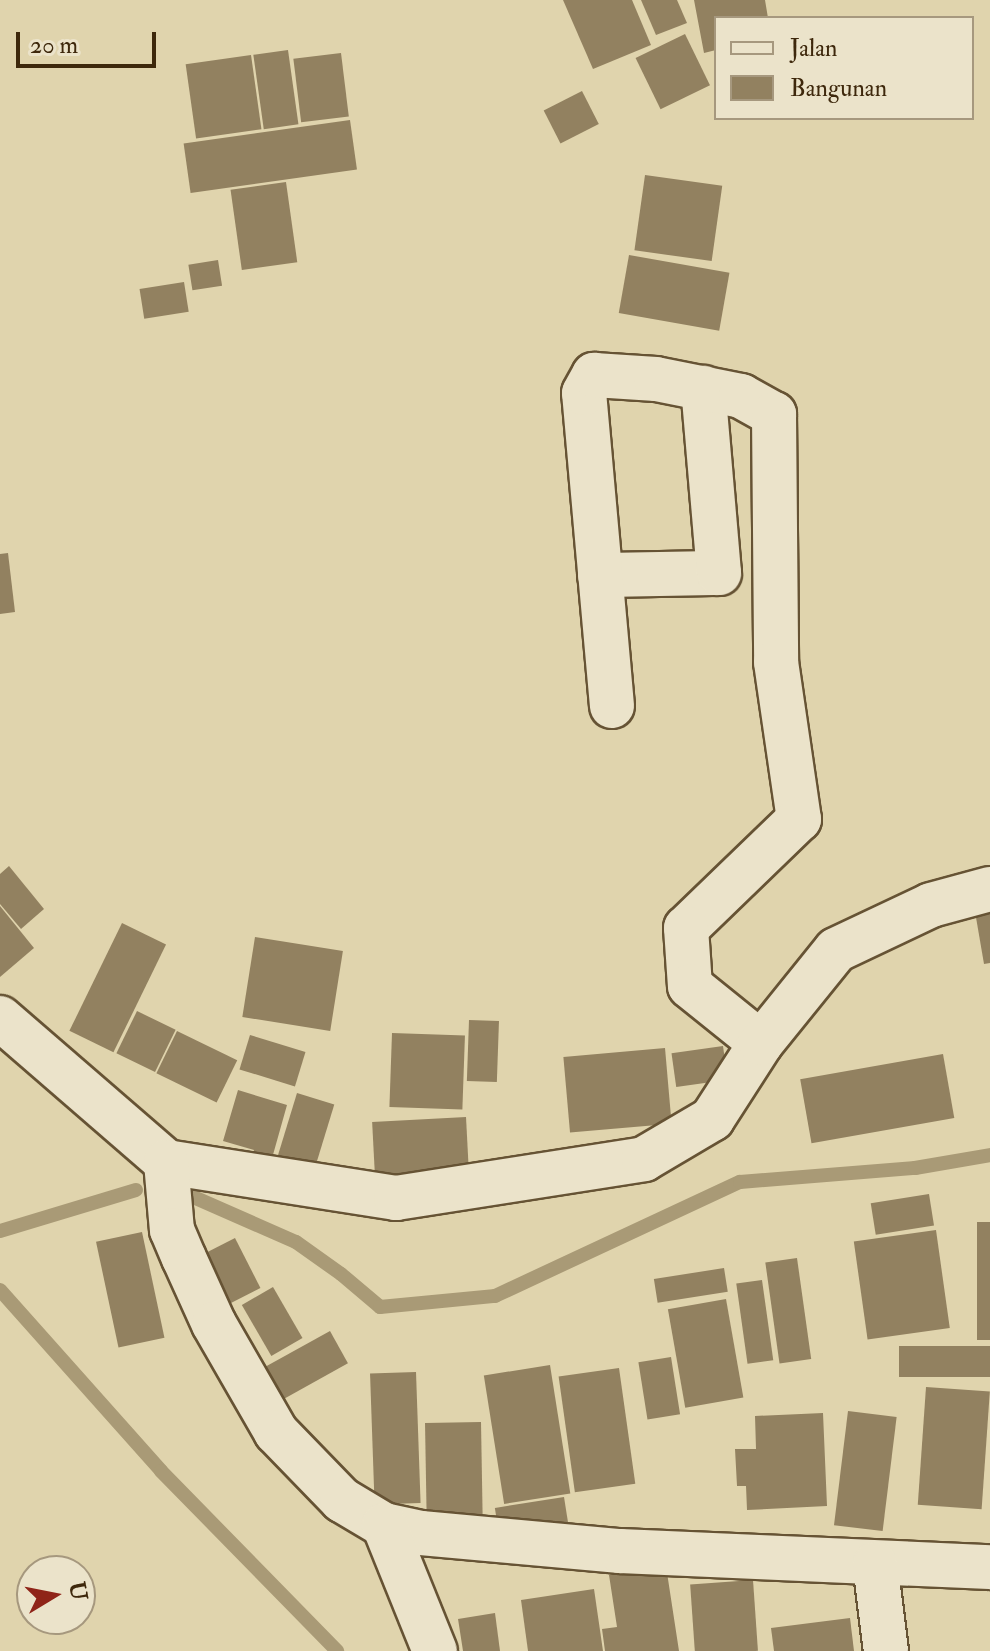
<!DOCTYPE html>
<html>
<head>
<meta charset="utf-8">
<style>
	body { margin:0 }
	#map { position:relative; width:990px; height:1651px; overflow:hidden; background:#e0d4ad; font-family:"IM FELL Double Pica",serif }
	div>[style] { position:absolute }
	.stream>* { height:14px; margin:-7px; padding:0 7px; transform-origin:7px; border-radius:7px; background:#a99a76 }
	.building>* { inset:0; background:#928160; transform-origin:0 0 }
	.roads { filter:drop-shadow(2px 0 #665334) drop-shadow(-2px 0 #665334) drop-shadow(0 2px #665334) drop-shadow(0 -2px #665334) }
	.minor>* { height:44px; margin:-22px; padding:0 22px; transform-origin:22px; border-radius:22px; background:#ebe3ca }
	span { translate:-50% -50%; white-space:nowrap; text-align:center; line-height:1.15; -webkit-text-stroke:8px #ebe3ca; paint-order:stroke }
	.legend { position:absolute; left:714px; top:16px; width:260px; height:104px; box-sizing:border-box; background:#ebe3ca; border:2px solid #a6987e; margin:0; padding:10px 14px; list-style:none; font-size:24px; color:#3e280c }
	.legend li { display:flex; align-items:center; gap:16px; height:40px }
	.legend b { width:40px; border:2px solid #a6987e }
	.north { position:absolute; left:16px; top:1555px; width:80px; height:80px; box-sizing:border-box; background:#ebe3ca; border:2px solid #a6987e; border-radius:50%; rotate:80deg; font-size:22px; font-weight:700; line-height:32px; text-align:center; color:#3e280c }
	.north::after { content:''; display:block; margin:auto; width:28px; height:36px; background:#8f2418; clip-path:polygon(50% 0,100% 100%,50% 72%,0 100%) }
	.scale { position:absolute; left:16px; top:32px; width:140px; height:36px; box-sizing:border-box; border:4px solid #3e280c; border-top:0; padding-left:10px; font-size:24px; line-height:28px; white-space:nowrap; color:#3e280c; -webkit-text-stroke:6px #ebe3ca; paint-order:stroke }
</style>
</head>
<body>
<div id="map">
	<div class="stream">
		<i style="left:182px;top:1192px;width:124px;rotate:23.7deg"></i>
		<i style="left:296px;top:1242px;width:55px;rotate:35.4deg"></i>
		<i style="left:341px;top:1274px;width:51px;rotate:40.2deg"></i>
		<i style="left:380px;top:1307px;width:116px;rotate:-5.5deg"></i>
		<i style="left:495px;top:1296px;width:270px;rotate:-25deg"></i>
		<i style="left:740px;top:1182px;width:176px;rotate:-4.6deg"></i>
		<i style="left:915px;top:1168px;width:76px;rotate:-9.8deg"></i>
		<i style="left:0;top:1231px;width:142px;rotate:-16.8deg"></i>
		<i style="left:0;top:1290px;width:242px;rotate:48.3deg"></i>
		<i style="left:161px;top:1471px;width:252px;rotate:45.6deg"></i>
	</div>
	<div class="building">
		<i style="clip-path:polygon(563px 0,632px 0,651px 45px,593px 69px)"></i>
		<i style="clip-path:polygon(641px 0,677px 0,687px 23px,656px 35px)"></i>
		<i style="clip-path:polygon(694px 0,765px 0,768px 18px,716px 18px,716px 50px,704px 53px)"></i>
		<i style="left:685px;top:34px;width:57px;height:55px;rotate:64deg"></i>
		<i style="left:288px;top:50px;width:75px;height:35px;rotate:82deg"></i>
		<i style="left:341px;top:53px;width:64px;height:48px;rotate:83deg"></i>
		<i style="left:251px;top:55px;width:75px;height:66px;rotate:82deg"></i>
		<i style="left:582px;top:91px;width:37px;height:43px;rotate:63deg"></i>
		<i style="left:350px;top:120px;width:50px;height:168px;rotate:82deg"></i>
		<i style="left:645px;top:175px;width:78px;height:76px;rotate:8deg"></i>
		<i style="left:286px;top:182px;width:81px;height:56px;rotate:82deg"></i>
		<i style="left:629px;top:255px;width:102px;height:59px;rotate:10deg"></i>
		<i style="left:218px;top:260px;width:26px;height:30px;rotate:81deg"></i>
		<i style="left:184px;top:282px;width:30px;height:45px;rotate:81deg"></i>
		<i style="clip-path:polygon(8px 553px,15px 612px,0 614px,0 554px)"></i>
		<i style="clip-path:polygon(9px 866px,44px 909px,21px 929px,0 904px,0 874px)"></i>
		<i style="clip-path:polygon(990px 897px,990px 963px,984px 964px,973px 900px)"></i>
		<i style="clip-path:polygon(0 906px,34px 948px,0 977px)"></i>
		<i style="left:122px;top:923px;width:49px;height:120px;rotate:26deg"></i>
		<i style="left:255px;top:937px;width:89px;height:81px;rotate:9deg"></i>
		<i style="left:137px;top:1011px;width:43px;height:47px;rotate:26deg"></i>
		<i style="left:469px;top:1020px;width:30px;height:61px;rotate:2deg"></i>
		<i style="left:177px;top:1031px;width:67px;height:47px;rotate:26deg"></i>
		<i style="left:392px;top:1033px;width:73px;height:74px;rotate:2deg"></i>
		<i style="left:250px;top:1035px;width:58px;height:36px;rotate:17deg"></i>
		<i style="left:723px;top:1046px;width:34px;height:52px;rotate:82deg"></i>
		<i style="left:665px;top:1048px;width:76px;height:102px;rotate:85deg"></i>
		<i style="left:943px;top:1054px;width:65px;height:145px;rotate:80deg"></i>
		<i style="clip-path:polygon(238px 1090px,287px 1105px,269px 1169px,250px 1164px,254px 1150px,223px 1141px)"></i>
		<i style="left:297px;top:1093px;width:39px;height:80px;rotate:17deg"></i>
		<i style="left:466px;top:1117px;width:62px;height:94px;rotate:87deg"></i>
		<i style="left:929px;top:1194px;width:32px;height:59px;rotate:81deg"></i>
		<i style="left:977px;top:1222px;width:13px;height:118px"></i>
		<i style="left:936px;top:1230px;width:99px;height:83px;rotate:82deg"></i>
		<i style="left:142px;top:1232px;width:108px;height:47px;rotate:78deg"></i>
		<i style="left:235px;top:1238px;width:56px;height:49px;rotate:63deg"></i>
		<i style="left:797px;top:1258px;width:102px;height:32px;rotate:82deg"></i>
		<i style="left:724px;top:1268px;width:24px;height:71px;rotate:81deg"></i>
		<i style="left:762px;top:1280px;width:81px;height:26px;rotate:82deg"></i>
		<i style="left:273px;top:1287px;width:59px;height:36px;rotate:60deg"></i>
		<i style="left:726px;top:1299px;width:100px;height:59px;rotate:80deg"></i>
		<i style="left:330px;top:1331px;width:37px;height:77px;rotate:61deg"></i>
		<i style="left:990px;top:1346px;width:31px;height:91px;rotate:90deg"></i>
		<i style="left:671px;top:1357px;width:58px;height:33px;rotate:81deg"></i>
		<i style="left:550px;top:1365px;width:130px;height:67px;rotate:81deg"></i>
		<i style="left:619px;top:1368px;width:117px;height:61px;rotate:82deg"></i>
		<i style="left:416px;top:1372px;width:131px;height:46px;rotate:88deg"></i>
		<i style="left:926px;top:1387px;width:64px;height:118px;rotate:4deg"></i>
		<i style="left:848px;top:1411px;width:49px;height:115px;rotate:7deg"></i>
		<i style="clip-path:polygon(823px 1413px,827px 1506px,747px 1510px,746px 1486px,737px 1486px,735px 1449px,756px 1449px,755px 1416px)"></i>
		<i style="left:481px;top:1422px;width:94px;height:56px;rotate:89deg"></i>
		<i style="left:564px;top:1497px;width:31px;height:70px;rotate:81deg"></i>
		<i style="clip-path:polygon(666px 1566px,679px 1651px,605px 1651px,602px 1629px,617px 1627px,609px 1575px)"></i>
		<i style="left:753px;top:1580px;width:71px;height:63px;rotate:86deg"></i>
		<i style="clip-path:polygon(594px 1589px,603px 1651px,528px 1651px,521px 1600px)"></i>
		<i style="clip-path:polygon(495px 1613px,500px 1651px,463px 1651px,458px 1619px)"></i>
		<i style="clip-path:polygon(850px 1618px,854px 1651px,774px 1651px,771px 1628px)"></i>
	</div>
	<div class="roads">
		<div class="minor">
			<i style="left:600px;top:575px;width:119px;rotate:-1deg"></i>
			<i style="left:719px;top:573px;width:186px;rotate:-94.9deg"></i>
			<i style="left:612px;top:706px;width:314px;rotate:-95.1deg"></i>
			<i style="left:584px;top:393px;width:21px;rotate:-61deg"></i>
			<i style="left:594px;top:375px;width:62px;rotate:3.7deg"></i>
			<i style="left:656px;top:379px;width:87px;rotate:11.3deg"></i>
			<i style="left:741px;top:396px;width:38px;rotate:29deg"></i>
			<i style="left:774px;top:414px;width:248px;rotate:89.5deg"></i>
			<i style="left:776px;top:662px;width:159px;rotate:81.7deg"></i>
			<i style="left:799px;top:819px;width:157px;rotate:136deg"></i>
			<i style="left:686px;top:928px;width:58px;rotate:86.1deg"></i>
			<i style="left:690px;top:986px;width:91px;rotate:38.8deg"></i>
			<i style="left:0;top:1018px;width:220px;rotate:40.9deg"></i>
			<i style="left:166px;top:1162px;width:233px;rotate:8.9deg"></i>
			<i style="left:396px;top:1198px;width:251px;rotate:-8.9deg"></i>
			<i style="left:644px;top:1159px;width:79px;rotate:-30.5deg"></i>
			<i style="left:712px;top:1119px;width:90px;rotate:-57.2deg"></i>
			<i style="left:761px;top:1043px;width:119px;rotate:-51.1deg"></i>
			<i style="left:836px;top:950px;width:105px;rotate:-25.3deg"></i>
			<i style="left:931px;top:905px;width:61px;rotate:-15.2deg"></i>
			<i style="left:166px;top:1162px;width:68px;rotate:85deg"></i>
			<i style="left:172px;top:1230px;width:30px;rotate:67deg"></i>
			<i style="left:184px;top:1258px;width:72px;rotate:65.6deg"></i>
			<i style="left:214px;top:1324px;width:125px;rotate:60.1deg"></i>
			<i style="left:276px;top:1432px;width:95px;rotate:45.9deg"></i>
			<i style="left:342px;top:1500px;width:49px;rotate:30.8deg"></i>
			<i style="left:384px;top:1525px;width:38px;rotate:12deg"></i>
			<i style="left:421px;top:1533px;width:200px;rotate:5.2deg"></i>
			<i style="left:620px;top:1551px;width:370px;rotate:2.5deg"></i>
			<i style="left:384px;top:1525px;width:136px;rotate:68deg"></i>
			<i style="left:875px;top:1564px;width:88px;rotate:82.8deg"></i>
		</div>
	</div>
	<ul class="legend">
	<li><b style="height:10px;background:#ebe3ca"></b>Jalan</li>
	<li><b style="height:22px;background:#928160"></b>Bangunan</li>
	</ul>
	<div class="north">U</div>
	<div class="scale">20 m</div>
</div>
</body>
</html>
